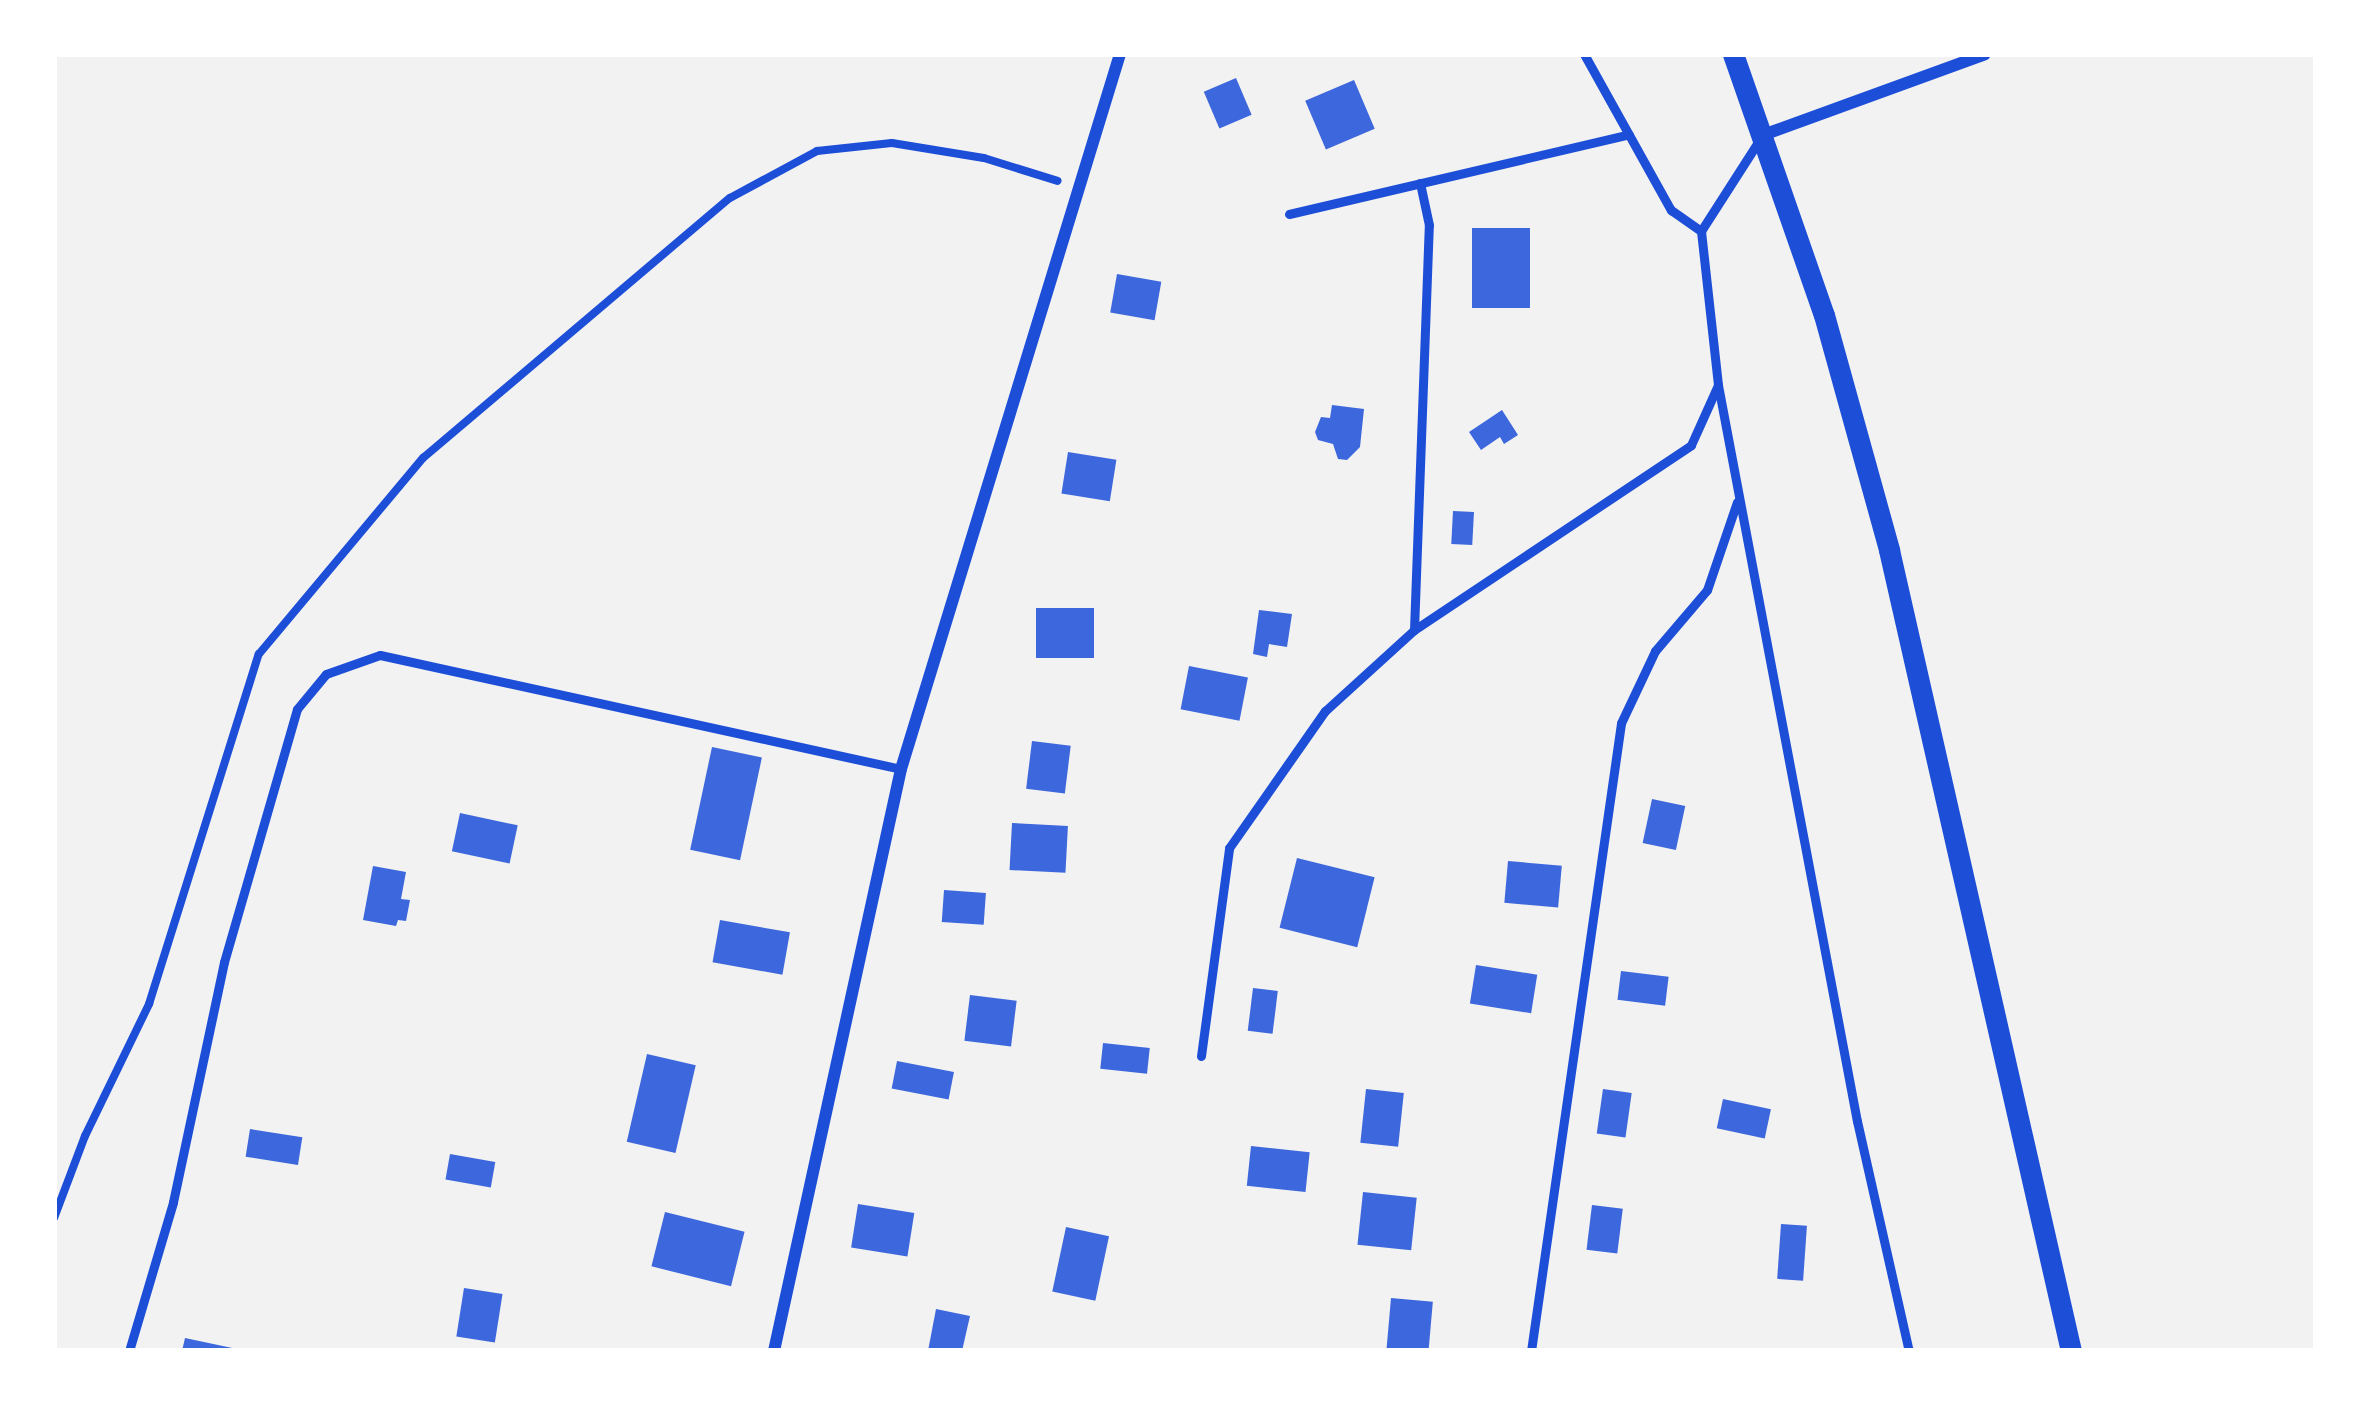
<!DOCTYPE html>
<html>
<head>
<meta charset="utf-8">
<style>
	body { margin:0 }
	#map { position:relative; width:2370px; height:1405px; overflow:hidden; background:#f2f2f2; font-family:"Work Sans",sans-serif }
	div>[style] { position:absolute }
	.building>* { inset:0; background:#3d67dc; transform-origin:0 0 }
	.path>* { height:8px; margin:-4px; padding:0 4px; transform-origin:4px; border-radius:4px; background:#1d4ed8 }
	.service>* { height:9px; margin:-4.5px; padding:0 4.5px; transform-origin:4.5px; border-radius:4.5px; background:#1d4ed8 }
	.minor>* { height:12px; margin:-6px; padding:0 6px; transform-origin:6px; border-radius:6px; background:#1d4ed8 }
	.tertiary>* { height:21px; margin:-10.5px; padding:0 10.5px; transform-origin:10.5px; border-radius:10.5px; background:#1d4ed8 }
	span { translate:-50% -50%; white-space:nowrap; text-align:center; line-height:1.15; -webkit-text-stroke:12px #fff; paint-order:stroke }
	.frame { position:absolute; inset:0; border:57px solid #fff; pointer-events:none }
</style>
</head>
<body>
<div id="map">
	<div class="building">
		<i style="left:1236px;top:78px;width:40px;height:35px;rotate:67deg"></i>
		<i style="left:1354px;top:80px;width:53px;height:53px;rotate:67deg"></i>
		<i style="left:1472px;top:228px;width:58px;height:80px"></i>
		<i style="left:1117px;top:274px;width:45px;height:39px;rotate:10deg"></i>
		<i style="clip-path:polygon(1332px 405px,1364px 409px,1360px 447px,1347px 460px,1338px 459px,1333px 444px,1318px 440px,1315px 432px,1321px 417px,1330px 418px)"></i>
		<i style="clip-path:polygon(1502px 410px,1518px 435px,1504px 444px,1500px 437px,1481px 450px,1469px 432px)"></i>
		<i style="left:1068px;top:452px;width:49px;height:42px;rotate:9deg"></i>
		<i style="left:1453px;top:511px;width:21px;height:33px;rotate:3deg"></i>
		<i style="left:1036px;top:608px;width:58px;height:50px"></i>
		<i style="clip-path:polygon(1259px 610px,1292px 614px,1287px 647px,1269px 644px,1267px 657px,1253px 654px)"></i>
		<i style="left:1189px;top:666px;width:60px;height:44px;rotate:11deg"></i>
		<i style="left:1032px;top:741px;width:39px;height:48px;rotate:7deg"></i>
		<i style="left:712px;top:747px;width:51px;height:105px;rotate:12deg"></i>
		<i style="left:1652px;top:799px;width:34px;height:45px;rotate:12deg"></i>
		<i style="left:460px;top:813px;width:59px;height:39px;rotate:12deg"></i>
		<i style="left:1012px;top:823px;width:56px;height:47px;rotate:3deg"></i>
		<i style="left:1297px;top:858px;width:80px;height:72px;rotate:14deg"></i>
		<i style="left:1508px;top:861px;width:54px;height:42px;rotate:5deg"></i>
		<i style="clip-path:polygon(373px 866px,406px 872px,401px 899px,410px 900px,406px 921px,398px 920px,396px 926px,363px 920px)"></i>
		<i style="left:944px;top:890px;width:42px;height:32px;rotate:4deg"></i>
		<i style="left:720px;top:920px;width:71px;height:43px;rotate:10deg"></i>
		<i style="left:1476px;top:965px;width:62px;height:39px;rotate:9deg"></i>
		<i style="left:1621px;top:971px;width:48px;height:29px;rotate:7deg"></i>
		<i style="left:1253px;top:988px;width:25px;height:43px;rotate:7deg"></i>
		<i style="left:970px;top:995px;width:47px;height:46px;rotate:7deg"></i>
		<i style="left:1103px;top:1043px;width:47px;height:26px;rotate:6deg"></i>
		<i style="left:647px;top:1054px;width:50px;height:90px;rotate:13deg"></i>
		<i style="left:897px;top:1061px;width:58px;height:28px;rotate:11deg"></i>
		<i style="left:1366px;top:1089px;width:38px;height:54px;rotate:6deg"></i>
		<i style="left:1603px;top:1089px;width:29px;height:45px;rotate:8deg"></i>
		<i style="left:1723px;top:1099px;width:49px;height:30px;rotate:12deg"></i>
		<i style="left:250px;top:1129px;width:53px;height:28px;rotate:9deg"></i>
		<i style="left:1251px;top:1146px;width:59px;height:40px;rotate:6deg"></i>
		<i style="left:450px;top:1154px;width:46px;height:26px;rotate:10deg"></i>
		<i style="left:1363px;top:1192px;width:54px;height:53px;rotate:6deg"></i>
		<i style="left:858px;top:1204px;width:57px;height:44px;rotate:9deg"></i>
		<i style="left:1592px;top:1205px;width:31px;height:45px;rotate:7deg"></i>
		<i style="left:665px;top:1212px;width:82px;height:56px;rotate:14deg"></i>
		<i style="left:1781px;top:1224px;width:26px;height:55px;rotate:4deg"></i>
		<i style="left:1066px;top:1227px;width:44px;height:66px;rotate:12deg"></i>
		<i style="left:464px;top:1288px;width:39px;height:49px;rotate:9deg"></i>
		<i style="left:1391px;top:1298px;width:42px;height:53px;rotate:5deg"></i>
		<i style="clip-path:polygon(936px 1309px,970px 1316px,962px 1351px,928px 1351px)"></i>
		<i style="clip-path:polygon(185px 1338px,237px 1349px,237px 1351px,182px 1351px)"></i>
	</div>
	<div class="path">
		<i style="left:54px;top:1218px;width:88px;rotate:-69.3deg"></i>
		<i style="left:85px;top:1136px;width:147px;rotate:-64.1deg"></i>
		<i style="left:149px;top:1004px;width:367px;rotate:-72.6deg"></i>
		<i style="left:259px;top:654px;width:256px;rotate:-50.1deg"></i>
		<i style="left:423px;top:458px;width:402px;rotate:-40.3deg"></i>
		<i style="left:730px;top:198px;width:99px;rotate:-28.4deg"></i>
		<i style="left:817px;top:151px;width:75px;rotate:-6.1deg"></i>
		<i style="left:892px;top:143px;width:93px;rotate:9.3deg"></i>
		<i style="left:984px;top:158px;width:77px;rotate:17.3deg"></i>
	</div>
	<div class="service">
		<i style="left:1584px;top:54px;width:179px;rotate:60.9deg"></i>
		<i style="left:1671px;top:210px;width:37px;rotate:35deg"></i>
		<i style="left:1760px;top:139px;width:109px;rotate:122.7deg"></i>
		<i style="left:1701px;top:231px;width:155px;rotate:83.7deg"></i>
		<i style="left:1718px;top:385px;width:749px;rotate:79.31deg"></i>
		<i style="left:1857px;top:1121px;width:236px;rotate:77.3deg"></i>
		<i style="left:1289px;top:214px;width:349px;rotate:-13.2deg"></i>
		<i style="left:1414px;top:630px;width:405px;rotate:-87.9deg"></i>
		<i style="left:1429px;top:225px;width:43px;rotate:-102.1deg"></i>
		<i style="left:1201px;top:1056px;width:210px;rotate:-82.3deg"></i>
		<i style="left:1229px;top:848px;width:167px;rotate:-55deg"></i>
		<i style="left:1325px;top:711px;width:120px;rotate:-42.3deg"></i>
		<i style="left:1414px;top:630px;width:333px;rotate:-33.7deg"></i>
		<i style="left:1691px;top:445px;width:66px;rotate:-65.8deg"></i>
		<i style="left:129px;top:1351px;width:155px;rotate:-73.5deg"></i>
		<i style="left:173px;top:1202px;width:245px;rotate:-78deg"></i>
		<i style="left:224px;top:962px;width:263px;rotate:-73.9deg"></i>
		<i style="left:297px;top:709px;width:45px;rotate:-50.4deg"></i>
		<i style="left:326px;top:674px;width:57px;rotate:-19.4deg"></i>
		<i style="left:380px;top:655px;width:533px;rotate:12.34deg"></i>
		<i style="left:1531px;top:1351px;width:634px;rotate:-81.84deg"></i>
		<i style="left:1621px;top:723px;width:80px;rotate:-64.7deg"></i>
		<i style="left:1655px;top:651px;width:80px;rotate:-49.6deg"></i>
		<i style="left:1707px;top:590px;width:93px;rotate:-71.2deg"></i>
	</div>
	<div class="minor">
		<i style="left:1763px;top:135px;width:236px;rotate:-20deg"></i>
		<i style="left:774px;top:1351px;width:596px;rotate:-77.69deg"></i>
		<i style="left:901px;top:769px;width:748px;rotate:-72.97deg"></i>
	</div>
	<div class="tertiary">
		<i style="left:1733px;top:54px;width:276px;rotate:70.8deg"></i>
		<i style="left:1824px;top:315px;width:244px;rotate:74.5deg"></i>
		<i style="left:1889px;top:550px;width:821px;rotate:77.2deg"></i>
	</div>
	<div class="frame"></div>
</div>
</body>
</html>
